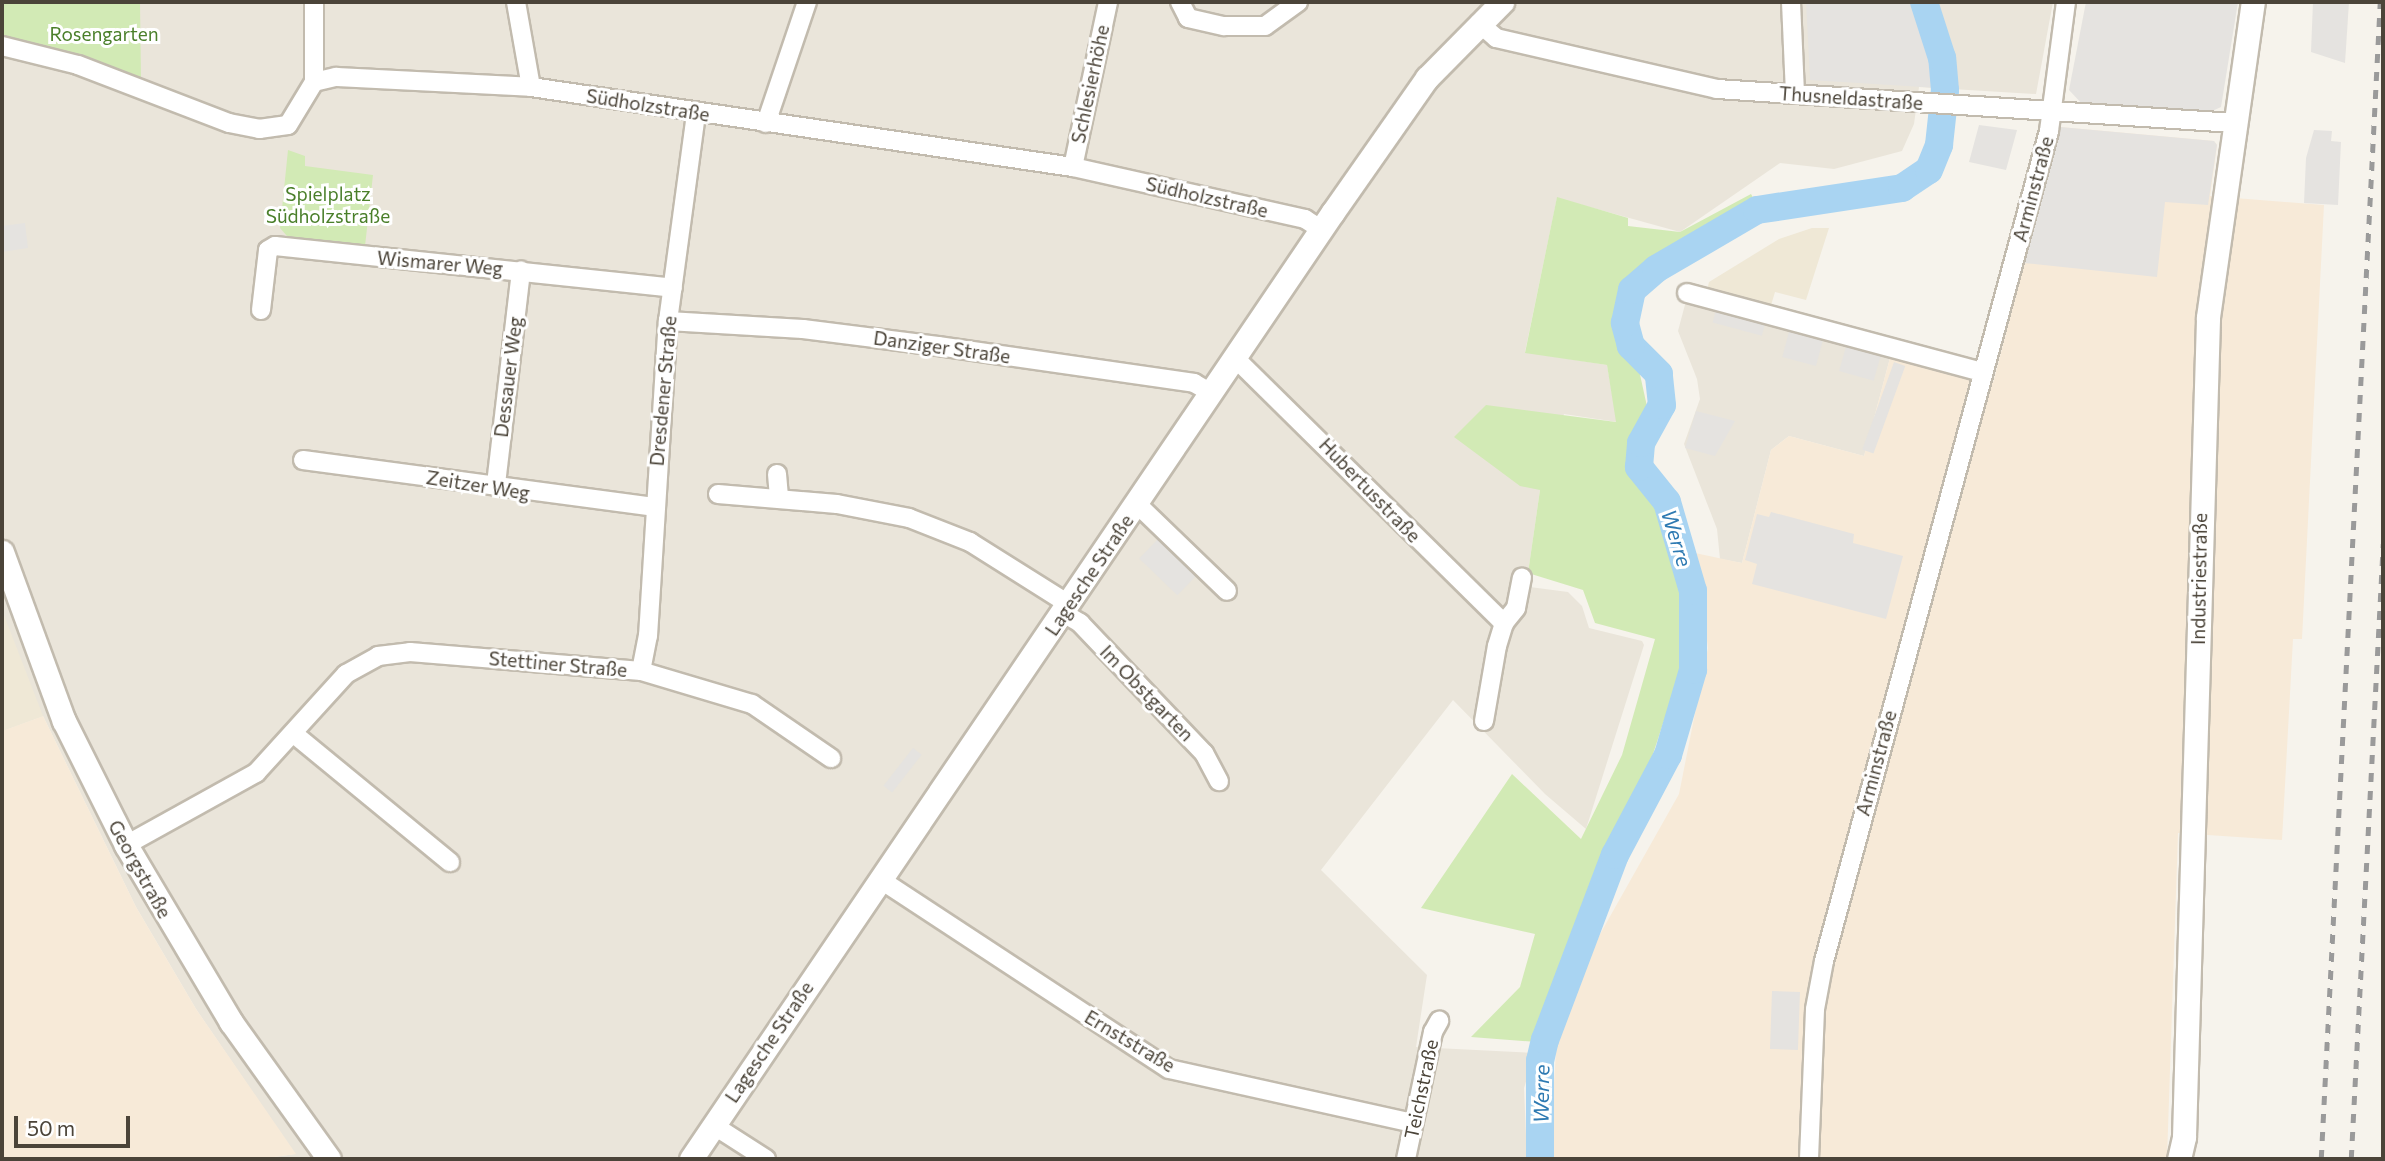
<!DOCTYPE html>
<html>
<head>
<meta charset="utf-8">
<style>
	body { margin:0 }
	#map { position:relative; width:2385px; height:1161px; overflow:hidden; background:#f6f3ec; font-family:Commissioner,sans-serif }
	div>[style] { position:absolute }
	.residential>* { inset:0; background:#eae5da }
	.commercial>* { inset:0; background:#f7ead8 }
	.education>* { inset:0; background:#efe8d6 }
	.green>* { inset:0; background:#d2eab5 }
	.parking>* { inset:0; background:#e5e3e0; transform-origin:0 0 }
	.river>* { height:28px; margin:-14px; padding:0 14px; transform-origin:14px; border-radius:14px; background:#a9d4f2 }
	.roads { filter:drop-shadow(2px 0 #c2bbae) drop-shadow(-2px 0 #c2bbae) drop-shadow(0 2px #c2bbae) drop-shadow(0 -2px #c2bbae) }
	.minor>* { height:18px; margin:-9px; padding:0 9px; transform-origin:9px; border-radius:9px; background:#fff }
	.tertiary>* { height:23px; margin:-11.5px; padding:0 11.5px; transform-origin:11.5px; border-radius:11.5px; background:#fff }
	.rail>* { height:4.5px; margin-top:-2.25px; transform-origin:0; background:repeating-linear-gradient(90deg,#9a9a9a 0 9px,transparent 0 18px) }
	span { translate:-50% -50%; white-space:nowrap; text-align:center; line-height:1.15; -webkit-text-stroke:6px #fff; paint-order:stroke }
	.park-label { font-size:19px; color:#4a7f2a }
	.street-label { font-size:19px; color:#4b4439 }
	.water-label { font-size:21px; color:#2e7ab2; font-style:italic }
	.frame { position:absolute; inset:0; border:4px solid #4b4439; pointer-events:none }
	.scale { position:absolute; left:14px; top:1116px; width:116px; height:32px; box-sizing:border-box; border:4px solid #4b4439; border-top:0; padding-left:9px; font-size:21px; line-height:24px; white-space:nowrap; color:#4b4439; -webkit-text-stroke:5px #fff; paint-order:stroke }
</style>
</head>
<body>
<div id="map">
	<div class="residential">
		<i style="clip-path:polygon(2px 2px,2053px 2px,2036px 94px,1919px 87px,1914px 124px,1902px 151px,1834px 169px,1780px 163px,1680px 232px,1557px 198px,1525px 352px,1607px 365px,1617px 422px,1564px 414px,1540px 490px,1528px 573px,1514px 571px,1514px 585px,1568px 592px,1582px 606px,1589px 628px,1642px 641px,1644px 645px,1586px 829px,1545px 794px,1453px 700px,1321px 870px,1427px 975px,1416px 1047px,1535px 1053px,1524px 1088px,1527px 1159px,260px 1159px,295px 1154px,196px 1009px,136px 907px,43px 716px,2px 731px)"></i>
		<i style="clip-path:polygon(1687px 297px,1891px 354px,1864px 456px,1789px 436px,1771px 450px,1742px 563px,1720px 559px,1717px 529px,1684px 444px,1700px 399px,1697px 379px,1678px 331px)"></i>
	</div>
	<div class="commercial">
		<i style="clip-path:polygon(2060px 127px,2214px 141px,2217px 145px,2210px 196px,2324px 205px,2302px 639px,2293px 639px,2282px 840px,2178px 833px,2167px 1159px,1549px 1159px,1559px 1007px,1679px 794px,1708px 648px,1695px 553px,1742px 563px,1771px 450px,1789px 436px,1864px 456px,1891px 354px,1993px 383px)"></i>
		<i style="clip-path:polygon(43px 716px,136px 907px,196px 1009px,296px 1154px,260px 1159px,2px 1159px,2px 731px)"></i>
	</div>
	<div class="education">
		<i style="clip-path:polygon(1812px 228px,1829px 228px,1806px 300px,1775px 292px,1769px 312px,1706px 294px,1709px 282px,1779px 239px)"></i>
		<i style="clip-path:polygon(2px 610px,43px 716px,2px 731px)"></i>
	</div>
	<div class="green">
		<i style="clip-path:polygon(2px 2px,140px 2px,141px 80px,2px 43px)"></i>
		<i style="clip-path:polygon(288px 150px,305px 156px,305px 166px,373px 175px,365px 246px,287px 236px,280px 228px)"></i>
		<i style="clip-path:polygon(1751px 194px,1755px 201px,1650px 263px,1627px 286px,1615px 315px,1614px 329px,1639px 370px,1648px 411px,1636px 445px,1635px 474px,1663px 505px,1686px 596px,1682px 666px,1652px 757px,1604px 851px,1537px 1042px,1471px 1037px,1520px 987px,1535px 934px,1421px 908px,1512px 774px,1581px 839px,1622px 755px,1655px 639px,1595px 623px,1583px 590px,1528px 573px,1540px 490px,1520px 486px,1454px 437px,1486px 405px,1616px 422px,1607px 365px,1525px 353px,1557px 197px,1628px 218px,1628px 226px,1680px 232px)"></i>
	</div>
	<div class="parking">
		<i style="clip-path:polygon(1806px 2px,1914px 2px,1938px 68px,1939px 88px,1810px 80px)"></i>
		<i style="clip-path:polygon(2086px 2px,2238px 2px,2221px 107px,2210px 112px,2084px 106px,2069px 90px)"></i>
		<i style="clip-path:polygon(2313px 2px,2349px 2px,2345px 63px,2311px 52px)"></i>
		<i style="clip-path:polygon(1979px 125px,2017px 130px,2006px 170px,1969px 162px)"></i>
		<i style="clip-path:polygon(2060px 127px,2214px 141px,2217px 145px,2208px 205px,2165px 202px,2157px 277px,2024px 263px)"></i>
		<i style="clip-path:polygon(2314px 130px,2332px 131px,2331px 141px,2341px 142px,2338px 205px,2304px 203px,2306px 158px)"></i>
		<i style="clip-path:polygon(25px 223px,28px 248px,2px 252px,2px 226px)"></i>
		<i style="left:1716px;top:310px;width:51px;height:13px;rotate:15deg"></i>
		<i style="left:1790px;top:328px;width:35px;height:30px;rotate:15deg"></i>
		<i style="left:1847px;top:343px;width:36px;height:29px;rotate:16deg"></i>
		<i style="left:1894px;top:362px;width:12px;height:93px;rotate:20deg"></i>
		<i style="clip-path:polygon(1696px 411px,1735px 421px,1715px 456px,1685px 448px)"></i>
		<i style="clip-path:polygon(1771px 512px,1854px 534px,1853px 543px,1903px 556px,1886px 619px,1752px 584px,1757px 564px,1745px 560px,1757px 514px,1769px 517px)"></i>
		<i style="left:1158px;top:539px;width:53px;height:27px;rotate:44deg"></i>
		<i style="left:913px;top:748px;width:11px;height:48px;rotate:38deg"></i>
		<i style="left:1772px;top:991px;width:28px;height:58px;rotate:2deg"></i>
	</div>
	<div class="river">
		<i style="left:1540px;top:1159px;width:98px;rotate:-90deg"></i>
		<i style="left:1540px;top:1061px;width:22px;rotate:-77deg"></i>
		<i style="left:1545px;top:1040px;width:198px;rotate:-69.3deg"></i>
		<i style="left:1615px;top:855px;width:113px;rotate:-62.1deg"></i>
		<i style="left:1668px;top:755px;width:89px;rotate:-73.6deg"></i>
		<i style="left:1693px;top:670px;width:79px;rotate:-90deg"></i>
		<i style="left:1693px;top:591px;width:93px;rotate:-106.3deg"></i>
		<i style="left:1667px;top:502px;width:45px;rotate:-128.7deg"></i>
		<i style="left:1639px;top:467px;width:24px;rotate:-85deg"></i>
		<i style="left:1641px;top:443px;width:43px;rotate:-61.1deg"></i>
		<i style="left:1662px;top:405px;width:31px;rotate:-96deg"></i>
		<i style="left:1659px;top:374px;width:40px;rotate:-135deg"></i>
		<i style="left:1631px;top:346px;width:24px;rotate:-105deg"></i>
		<i style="left:1625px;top:323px;width:34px;rotate:-78deg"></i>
		<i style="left:1632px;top:290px;width:32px;rotate:-41deg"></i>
		<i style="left:1656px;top:269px;width:117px;rotate:-30.3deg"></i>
		<i style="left:1757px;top:210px;width:147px;rotate:-8.6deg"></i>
		<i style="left:1902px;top:188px;width:32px;rotate:-34deg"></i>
		<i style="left:1929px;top:170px;width:27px;rotate:-68deg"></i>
		<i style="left:1939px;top:145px;width:55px;rotate:-83.8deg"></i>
		<i style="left:1945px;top:90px;width:32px;rotate:-95deg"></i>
		<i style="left:1942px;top:58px;width:59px;rotate:-107.8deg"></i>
	</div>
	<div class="roads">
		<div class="minor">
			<i style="left:314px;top:2px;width:80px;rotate:90deg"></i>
			<i style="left:516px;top:2px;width:86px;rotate:80deg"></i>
			<i style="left:1180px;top:2px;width:18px;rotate:63deg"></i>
			<i style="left:1188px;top:18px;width:37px;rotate:13deg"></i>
			<i style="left:1224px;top:26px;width:41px"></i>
			<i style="left:1265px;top:26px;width:41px;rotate:-36deg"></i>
			<i style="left:1791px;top:2px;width:92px;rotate:87.5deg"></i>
			<i style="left:1479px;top:23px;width:23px;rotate:41deg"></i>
			<i style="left:1496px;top:38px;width:227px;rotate:13deg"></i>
			<i style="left:1717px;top:89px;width:518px;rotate:3.76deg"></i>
			<i style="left:2px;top:46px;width:78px;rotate:14deg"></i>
			<i style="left:78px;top:65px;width:162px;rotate:21deg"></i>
			<i style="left:229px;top:123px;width:31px;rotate:11deg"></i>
			<i style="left:259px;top:129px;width:29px;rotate:-8deg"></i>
			<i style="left:288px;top:125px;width:50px;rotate:-58.8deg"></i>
			<i style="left:314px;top:82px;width:23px;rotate:-13deg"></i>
			<i style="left:336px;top:77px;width:195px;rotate:2.9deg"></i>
			<i style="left:531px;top:87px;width:548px;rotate:8.4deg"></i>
			<i style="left:1073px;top:167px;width:238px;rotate:12.6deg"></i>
			<i style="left:1305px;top:219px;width:20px;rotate:33deg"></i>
			<i style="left:766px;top:123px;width:128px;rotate:-71.3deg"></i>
			<i style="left:1073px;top:167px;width:169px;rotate:-78deg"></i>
			<i style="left:1687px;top:293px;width:305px;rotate:15deg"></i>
			<i style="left:261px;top:310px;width:60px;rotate:-83.3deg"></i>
			<i style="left:268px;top:250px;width:8px;rotate:-30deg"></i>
			<i style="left:275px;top:246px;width:400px;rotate:6deg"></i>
			<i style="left:668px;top:321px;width:135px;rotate:3.4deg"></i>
			<i style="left:803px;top:329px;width:136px;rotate:7.2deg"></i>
			<i style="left:938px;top:346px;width:259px;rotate:8.2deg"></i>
			<i style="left:1194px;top:383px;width:20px;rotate:30deg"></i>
			<i style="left:1235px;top:358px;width:378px;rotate:44.6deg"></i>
			<i style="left:303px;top:460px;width:354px;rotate:7.6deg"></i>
			<i style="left:777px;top:474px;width:25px;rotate:85deg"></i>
			<i style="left:496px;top:484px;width:215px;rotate:-83.3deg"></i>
			<i style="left:718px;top:494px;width:119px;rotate:4.8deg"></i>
			<i style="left:837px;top:504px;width:73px;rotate:11deg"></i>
			<i style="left:909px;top:518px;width:66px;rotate:21.5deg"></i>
			<i style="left:970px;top:542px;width:118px;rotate:32.2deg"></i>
			<i style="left:1137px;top:504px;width:125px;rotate:44deg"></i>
			<i style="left:1063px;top:613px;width:20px;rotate:30deg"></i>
			<i style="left:1080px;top:623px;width:180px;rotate:46.4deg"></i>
			<i style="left:1204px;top:753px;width:32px;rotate:62deg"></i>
			<i style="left:641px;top:671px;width:36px;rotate:-79deg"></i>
			<i style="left:648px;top:636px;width:316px;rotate:-86.4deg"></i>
			<i style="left:668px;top:321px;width:210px;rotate:-82.3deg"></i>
			<i style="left:1484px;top:721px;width:76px;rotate:-80.2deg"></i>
			<i style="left:1497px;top:646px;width:24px;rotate:-73deg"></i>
			<i style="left:1504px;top:623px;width:19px;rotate:-51deg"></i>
			<i style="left:1516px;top:608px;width:31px;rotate:-79deg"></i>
			<i style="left:294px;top:734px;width:202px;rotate:39.4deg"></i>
			<i style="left:126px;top:845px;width:149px;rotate:-29deg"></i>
			<i style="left:256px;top:773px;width:134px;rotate:-47.7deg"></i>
			<i style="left:346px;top:674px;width:37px;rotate:-29deg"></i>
			<i style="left:378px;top:656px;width:32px;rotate:-7deg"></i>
			<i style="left:410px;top:652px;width:232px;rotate:4.7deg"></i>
			<i style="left:641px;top:671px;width:116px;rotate:16.6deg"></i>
			<i style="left:752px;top:704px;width:96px;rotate:34.4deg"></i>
			<i style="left:881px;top:880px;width:344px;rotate:33.3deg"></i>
			<i style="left:1169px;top:1069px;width:250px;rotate:12.5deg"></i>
			<i style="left:713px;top:1125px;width:63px;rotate:32.7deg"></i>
			<i style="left:1406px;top:1159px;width:130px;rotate:-78deg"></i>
			<i style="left:1433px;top:1032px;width:13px;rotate:-61deg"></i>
			<i style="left:1809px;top:1159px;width:150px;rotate:-87.7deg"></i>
			<i style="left:1815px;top:1009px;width:49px;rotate:-79.4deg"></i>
			<i style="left:1824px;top:961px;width:860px;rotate:-74.83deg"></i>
			<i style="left:2049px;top:131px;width:130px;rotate:-82.5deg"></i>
		</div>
		<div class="tertiary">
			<i style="left:2px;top:552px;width:180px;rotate:69.9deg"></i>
			<i style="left:64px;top:721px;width:139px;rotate:63.4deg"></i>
			<i style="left:126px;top:845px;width:206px;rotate:59.3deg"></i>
			<i style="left:231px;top:1022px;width:168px;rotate:54.4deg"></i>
			<i style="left:691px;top:1159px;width:1144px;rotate:-55.87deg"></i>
			<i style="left:1333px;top:212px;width:164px;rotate:-55deg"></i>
			<i style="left:1427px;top:78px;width:107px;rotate:-45.4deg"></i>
			<i style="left:2179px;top:1159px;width:23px;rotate:-77deg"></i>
			<i style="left:2184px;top:1137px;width:820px;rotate:-88.32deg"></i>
			<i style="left:2208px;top:317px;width:318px;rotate:-81.9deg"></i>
		</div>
	</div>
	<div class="rail">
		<i style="left:2321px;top:1159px;width:1159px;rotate:-87.08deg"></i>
		<i style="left:2351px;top:1159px;width:616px;rotate:-87.02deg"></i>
	</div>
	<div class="park-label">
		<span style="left:104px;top:34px">Rosengarten</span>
		<span style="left:328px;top:205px">Spielplatz<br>Südholzstraße</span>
	</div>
	<div class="street-label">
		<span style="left:1090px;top:84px;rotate:-78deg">Schlesierhöhe</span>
		<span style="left:1851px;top:98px;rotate:4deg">Thusneldastraße</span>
		<span style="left:648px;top:105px;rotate:9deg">Südholzstraße</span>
		<span style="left:2033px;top:189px;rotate:-75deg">Arminstraße</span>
		<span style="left:1207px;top:197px;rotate:13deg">Südholzstraße</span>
		<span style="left:440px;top:263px;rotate:5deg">Wismarer Weg</span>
		<span style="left:942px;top:347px;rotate:8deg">Danziger Straße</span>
		<span style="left:508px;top:377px;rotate:-83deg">Dessauer Weg</span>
		<span style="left:663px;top:391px;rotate:-85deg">Dresdener Straße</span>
		<span style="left:478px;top:485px;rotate:9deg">Zeitzer Weg</span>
		<span style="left:1370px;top:490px;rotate:46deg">Hubertusstraße</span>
		<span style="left:1089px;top:575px;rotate:-56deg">Lagesche Straße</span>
		<span style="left:2199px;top:579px;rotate:-89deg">Industriestraße</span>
		<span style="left:558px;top:664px;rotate:5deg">Stettiner Straße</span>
		<span style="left:1147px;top:693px;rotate:46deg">Im Obstgarten</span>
		<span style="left:1876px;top:763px;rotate:-75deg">Arminstraße</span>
		<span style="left:140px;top:869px;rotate:61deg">Georgstraße</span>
		<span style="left:1130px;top:1041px;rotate:31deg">Ernststraße</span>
		<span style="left:769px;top:1042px;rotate:-56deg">Lagesche Straße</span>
		<span style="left:1421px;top:1089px;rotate:-78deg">Teichstraße</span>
	</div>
	<div class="water-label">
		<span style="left:1677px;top:538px;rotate:73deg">Werre</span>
		<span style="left:1541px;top:1094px;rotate:-89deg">Werre</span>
	</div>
	<div class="frame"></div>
	<div class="scale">50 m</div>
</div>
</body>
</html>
